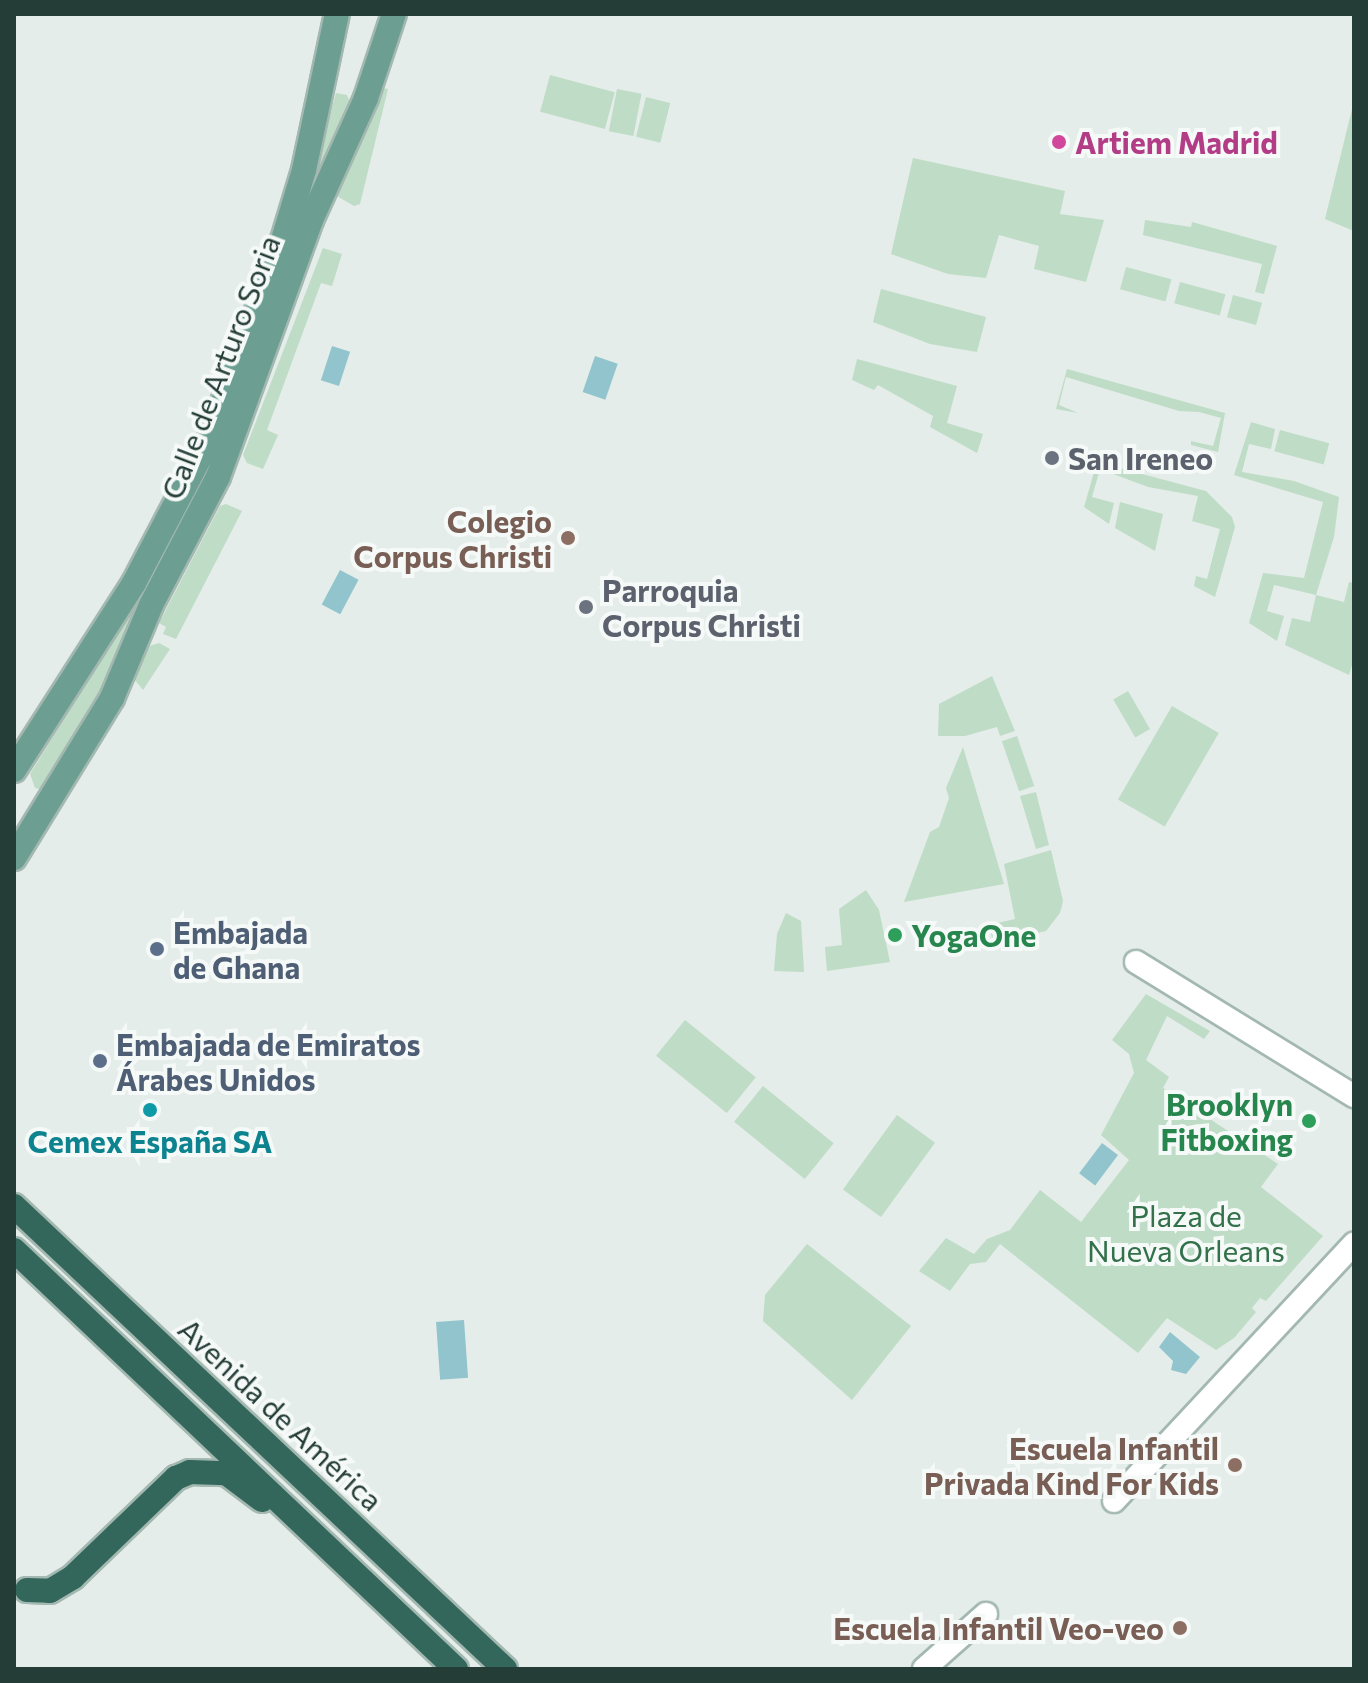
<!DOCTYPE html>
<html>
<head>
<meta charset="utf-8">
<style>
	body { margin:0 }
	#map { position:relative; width:1368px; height:1683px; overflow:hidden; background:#e4ede9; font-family:Commissioner,sans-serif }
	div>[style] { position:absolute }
	.green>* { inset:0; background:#bfdcc7; transform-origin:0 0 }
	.water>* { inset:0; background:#91c4cd; transform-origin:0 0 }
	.roads { filter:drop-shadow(2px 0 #a3b8b0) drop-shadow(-2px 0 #a3b8b0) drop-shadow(0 2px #a3b8b0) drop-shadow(0 -2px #a3b8b0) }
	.secondary>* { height:22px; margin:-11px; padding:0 11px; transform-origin:11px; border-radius:11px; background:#fff }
	.primary>* { height:24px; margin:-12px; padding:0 12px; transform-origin:12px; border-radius:12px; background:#6c9f92 }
	.highway>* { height:24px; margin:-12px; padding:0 12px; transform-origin:12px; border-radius:12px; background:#33675c }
	.dots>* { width:22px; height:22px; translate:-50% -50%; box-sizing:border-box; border:4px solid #f5f9f7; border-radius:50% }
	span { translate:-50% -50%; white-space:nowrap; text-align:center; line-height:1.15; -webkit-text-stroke:8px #f5f9f7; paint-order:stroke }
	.hotel-label { font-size:30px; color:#b23c85; font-weight:700 }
	.left { translate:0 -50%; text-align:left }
	.street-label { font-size:30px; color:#253d37 }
	.worship-label { font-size:30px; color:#5b616d; font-weight:700 }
	.education-label { font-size:30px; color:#785e54; font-weight:700 }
	.right { translate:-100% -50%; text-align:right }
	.service-label { font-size:30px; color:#4e5e75; font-weight:700 }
	.leisure-label { font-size:30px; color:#27864d; font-weight:700 }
	.culture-label { font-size:30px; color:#0d838f; font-weight:700 }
	.park-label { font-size:30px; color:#32714a }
	.frame { position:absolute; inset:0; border:16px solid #253d37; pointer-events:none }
</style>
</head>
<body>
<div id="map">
	<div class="green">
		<i style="left:550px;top:75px;width:67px;height:38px;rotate:15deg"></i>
		<i style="clip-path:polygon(382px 88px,388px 89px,360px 204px,354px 206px,337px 196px)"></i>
		<i style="left:617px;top:89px;width:25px;height:43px;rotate:11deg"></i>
		<i style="clip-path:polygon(336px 93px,347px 95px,351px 105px,318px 176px,287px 270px)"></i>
		<i style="left:646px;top:97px;width:25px;height:41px;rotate:14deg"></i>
		<i style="clip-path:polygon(1354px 101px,1354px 231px,1325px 219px)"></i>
		<i style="clip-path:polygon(913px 158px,1065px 191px,1060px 214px,1104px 220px,1086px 282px,1034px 269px,1039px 246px,999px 235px,986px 278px,948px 274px,891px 254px)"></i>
		<i style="clip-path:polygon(1145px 220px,1191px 227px,1192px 222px,1277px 246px,1264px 294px,1255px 292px,1262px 264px,1143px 235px)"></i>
		<i style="clip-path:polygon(323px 248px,342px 254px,332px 286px,321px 283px,267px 430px,278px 435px,263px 469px,247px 463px,243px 455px)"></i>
		<i style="left:1126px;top:267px;width:47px;height:23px;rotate:15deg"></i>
		<i style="left:1180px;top:282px;width:47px;height:22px;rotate:15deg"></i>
		<i style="clip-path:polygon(881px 289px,986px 317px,977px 352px,930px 344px,873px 322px)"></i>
		<i style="left:1233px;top:295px;width:30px;height:23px;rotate:15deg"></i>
		<i style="clip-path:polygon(857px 359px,957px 386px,947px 423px,983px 434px,977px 453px,930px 427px,933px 416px,878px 385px,874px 390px,852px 380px)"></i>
		<i style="clip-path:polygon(1067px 369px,1225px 413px,1218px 452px,1191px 445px,1191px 441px,1213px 446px,1221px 418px,1199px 412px,1179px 411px,1066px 377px,1059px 405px,1078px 413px,1056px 409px)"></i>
		<i style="clip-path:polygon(1251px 422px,1275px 429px,1271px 449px,1249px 444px,1242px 472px,1294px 481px,1339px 497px,1334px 537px,1316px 595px,1344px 602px,1349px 582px,1354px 583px,1354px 659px,1349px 675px,1285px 645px,1292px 618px,1310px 622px,1316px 595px,1274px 585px,1267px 611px,1284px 616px,1277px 641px,1249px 623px,1263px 573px,1304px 578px,1323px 502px,1234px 475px)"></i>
		<i style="left:1280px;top:430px;width:51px;height:22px;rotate:15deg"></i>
		<i style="clip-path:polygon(1097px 462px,1206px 491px,1232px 517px,1235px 527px,1215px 597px,1194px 586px,1196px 576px,1207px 579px,1220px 529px,1192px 521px,1198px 496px,1148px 487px,1100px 469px,1092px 497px,1114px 503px,1109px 524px,1084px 507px)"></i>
		<i style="clip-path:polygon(201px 482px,88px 726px,45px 790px,35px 788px,30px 774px,136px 603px)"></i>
		<i style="clip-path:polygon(1120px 502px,1163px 514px,1155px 551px,1115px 528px)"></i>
		<i style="clip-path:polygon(226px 504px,242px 511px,176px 639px,163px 634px,166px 627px,159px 623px,220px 506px)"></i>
		<i style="clip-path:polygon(159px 643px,170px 649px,143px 690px,134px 679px,146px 647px)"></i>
		<i style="clip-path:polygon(992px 676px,1015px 731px,1000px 736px,997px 727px,965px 736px,938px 736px,939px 704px)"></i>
		<i style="left:1128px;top:691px;width:44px;height:17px;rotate:60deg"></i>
		<i style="left:1172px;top:706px;width:54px;height:108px;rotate:30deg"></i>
		<i style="left:1017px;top:736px;width:53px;height:16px;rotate:71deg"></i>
		<i style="clip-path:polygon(963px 747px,1004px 884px,904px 902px,930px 832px,939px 827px,949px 798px,946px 788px)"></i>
		<i style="clip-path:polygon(1036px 792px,1049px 845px,1036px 849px,1020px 796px)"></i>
		<i style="clip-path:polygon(1051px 850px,1063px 901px,1060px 913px,1046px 931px,993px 942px,989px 925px,1015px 919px,1004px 864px)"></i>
		<i style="clip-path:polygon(866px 890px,879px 910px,890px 962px,827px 971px,825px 947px,842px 945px,839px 909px)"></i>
		<i style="clip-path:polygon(786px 913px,801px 921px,804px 972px,774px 971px,777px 934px)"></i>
		<i style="clip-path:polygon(1146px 994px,1210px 1031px,1204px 1039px,1167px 1016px,1146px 1060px,1169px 1077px,1163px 1088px,1278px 1164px,1261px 1187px,1323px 1236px,1266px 1301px,1260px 1298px,1252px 1308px,1256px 1312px,1234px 1338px,1216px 1350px,1167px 1318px,1138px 1353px,1000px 1244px,986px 1262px,970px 1264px,950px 1291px,919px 1271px,946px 1238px,974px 1254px,987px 1239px,1010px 1230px,1040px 1190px,1081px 1222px,1129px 1160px,1101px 1135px,1134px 1073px,1129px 1054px,1112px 1040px)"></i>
		<i style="left:685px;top:1020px;width:91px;height:46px;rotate:39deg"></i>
		<i style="left:763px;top:1086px;width:91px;height:46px;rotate:39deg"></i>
		<i style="left:897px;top:1115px;width:47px;height:92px;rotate:36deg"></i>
		<i style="clip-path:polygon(807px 1244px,911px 1326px,852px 1400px,763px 1321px,765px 1295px)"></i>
	</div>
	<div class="water">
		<i style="left:332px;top:346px;width:19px;height:36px;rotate:18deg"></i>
		<i style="left:595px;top:356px;width:24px;height:38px;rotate:19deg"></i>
		<i style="left:340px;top:570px;width:21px;height:39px;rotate:28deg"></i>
		<i style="left:1102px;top:1143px;width:20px;height:38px;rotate:37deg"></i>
		<i style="left:464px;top:1320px;width:58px;height:28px;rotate:86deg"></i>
		<i style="clip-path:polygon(1170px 1332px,1200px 1357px,1186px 1374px,1171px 1370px,1173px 1361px,1159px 1347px)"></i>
	</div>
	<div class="roads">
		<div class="secondary">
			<i style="left:1136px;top:962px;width:256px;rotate:31.6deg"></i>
			<i style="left:1114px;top:1501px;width:352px;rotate:-47deg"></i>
			<i style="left:924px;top:1669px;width:83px;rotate:-41.6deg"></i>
		</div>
		<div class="primary">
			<i style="left:14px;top:770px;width:222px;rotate:-57.3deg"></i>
			<i style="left:134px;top:583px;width:161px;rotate:-62.3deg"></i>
			<i style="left:209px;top:440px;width:213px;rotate:-69.7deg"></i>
			<i style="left:283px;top:240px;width:73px;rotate:-73.3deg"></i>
			<i style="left:304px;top:170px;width:159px;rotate:-78.1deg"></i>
			<i style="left:14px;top:858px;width:188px;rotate:-58.5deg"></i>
			<i style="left:112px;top:698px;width:101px;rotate:-67.2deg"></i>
			<i style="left:151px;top:605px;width:144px;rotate:-62.4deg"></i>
			<i style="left:218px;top:477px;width:273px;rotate:-70.1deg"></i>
			<i style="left:311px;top:220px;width:134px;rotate:-65.7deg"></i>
			<i style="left:366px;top:98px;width:89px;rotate:-71.6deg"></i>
		</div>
		<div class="highway">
			<i style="left:14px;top:1206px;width:675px;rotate:43.32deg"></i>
			<i style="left:14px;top:1250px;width:609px;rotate:43.47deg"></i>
			<i style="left:27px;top:1590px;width:23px;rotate:2deg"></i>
			<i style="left:50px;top:1591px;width:27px;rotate:-31deg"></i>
			<i style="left:73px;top:1577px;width:143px;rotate:-43.9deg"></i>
			<i style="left:176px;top:1478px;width:15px;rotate:-23deg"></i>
			<i style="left:190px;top:1472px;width:36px;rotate:2deg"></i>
			<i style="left:226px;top:1473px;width:45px;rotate:36.9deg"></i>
		</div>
	</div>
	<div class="dots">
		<i style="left:1059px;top:142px;background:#d1479c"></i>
		<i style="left:1052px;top:458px;background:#6b7280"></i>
		<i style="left:568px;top:538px;background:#8d6e63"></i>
		<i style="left:586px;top:607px;background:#6b7280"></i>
		<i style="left:895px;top:935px;background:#2e9e5b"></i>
		<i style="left:157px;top:949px;background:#5c6f8a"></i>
		<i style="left:100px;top:1061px;background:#5c6f8a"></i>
		<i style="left:150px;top:1110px;background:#0f9aa8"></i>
		<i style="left:1309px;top:1121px;background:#2e9e5b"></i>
		<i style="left:1235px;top:1465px;background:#8d6e63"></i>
		<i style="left:1180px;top:1628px;background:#8d6e63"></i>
	</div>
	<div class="hotel-label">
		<span class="left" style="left:1075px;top:142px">Artiem Madrid</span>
	</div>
	<div class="street-label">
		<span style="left:220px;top:367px;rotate:-69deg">Calle de Arturo Soria</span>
		<span style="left:281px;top:1414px;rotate:43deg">Avenida de América</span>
	</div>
	<div class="worship-label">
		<span class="left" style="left:1068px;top:458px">San Ireneo</span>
		<span class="left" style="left:602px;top:607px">Parroquia<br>Corpus Christi</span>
	</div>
	<div class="education-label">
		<span class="right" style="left:552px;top:538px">Colegio<br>Corpus Christi</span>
		<span class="right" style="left:1219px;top:1465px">Escuela Infantil<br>Privada Kind For Kids</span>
		<span class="right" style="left:1164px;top:1628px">Escuela Infantil Veo-veo</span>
	</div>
	<div class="service-label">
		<span class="left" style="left:173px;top:949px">Embajada<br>de Ghana</span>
		<span class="left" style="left:116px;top:1061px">Embajada de Emiratos<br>Árabes Unidos</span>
	</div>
	<div class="leisure-label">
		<span class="left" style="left:911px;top:935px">YogaOne</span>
		<span class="right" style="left:1293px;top:1121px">Brooklyn<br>Fitboxing</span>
	</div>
	<div class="culture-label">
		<span style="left:150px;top:1141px">Cemex España SA</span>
	</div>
	<div class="park-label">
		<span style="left:1186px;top:1232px">Plaza de<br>Nueva Orleans</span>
	</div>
	<div class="frame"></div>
</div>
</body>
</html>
